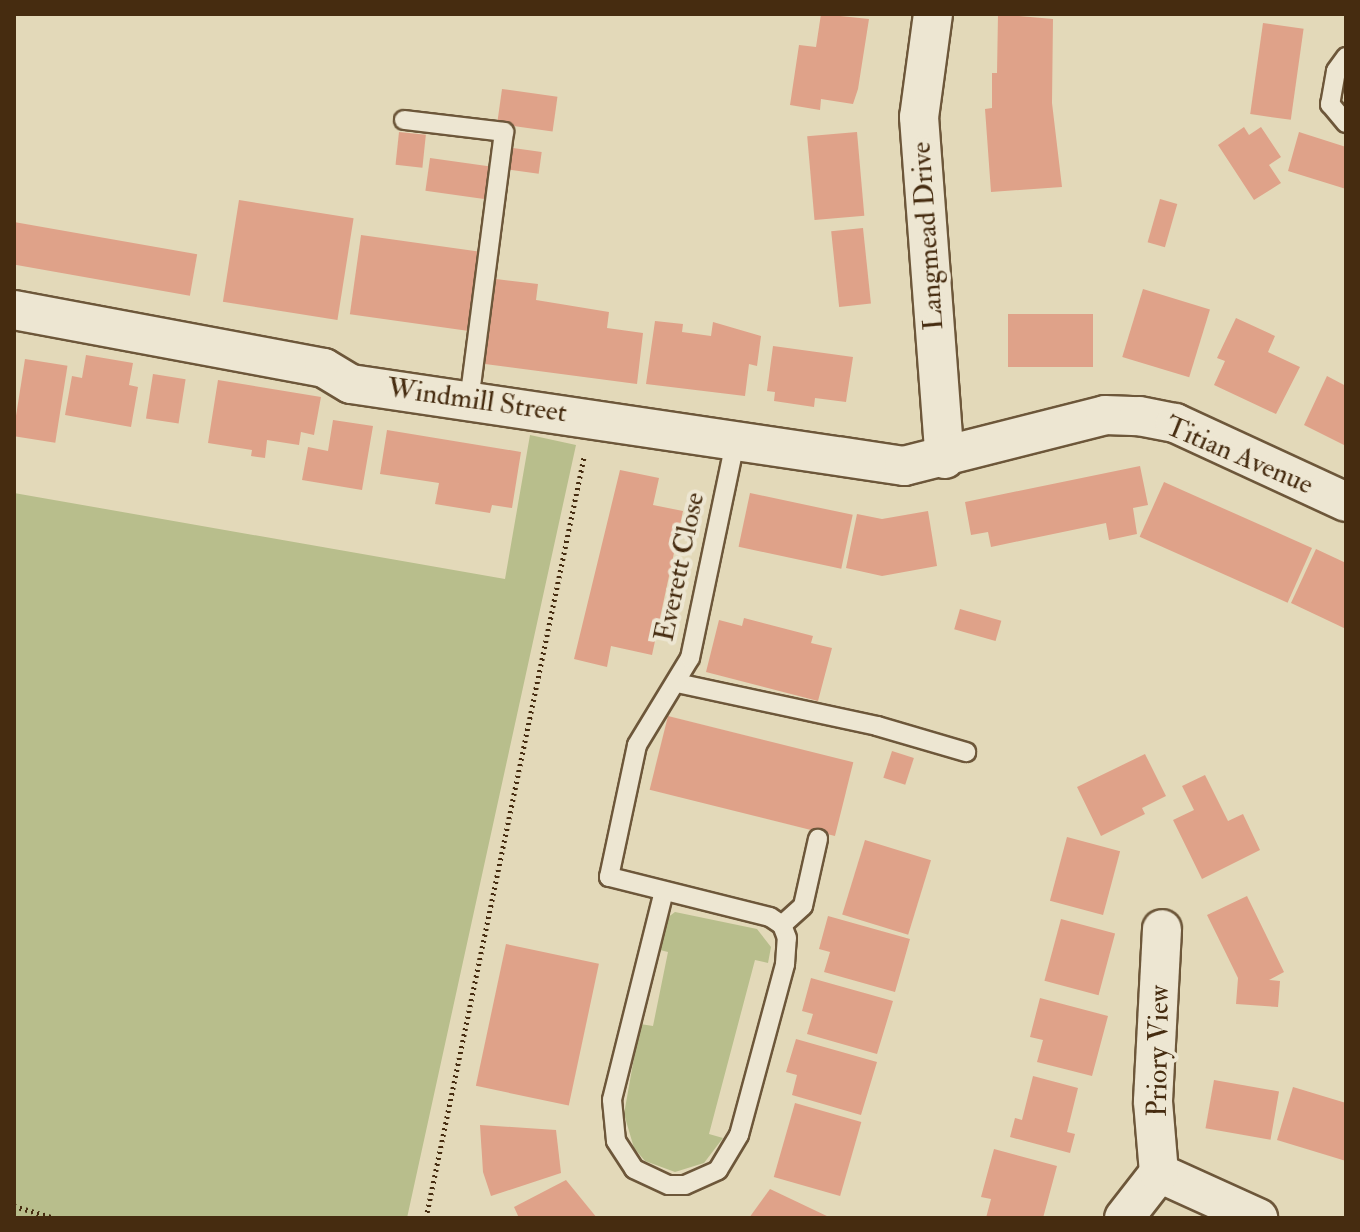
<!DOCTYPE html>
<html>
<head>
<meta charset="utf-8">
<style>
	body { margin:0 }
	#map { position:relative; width:1360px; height:1232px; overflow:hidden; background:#e3d9b9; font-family:"IM FELL Double Pica",serif }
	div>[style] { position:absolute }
	.green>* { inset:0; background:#b8be8c }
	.building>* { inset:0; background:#dfa289; transform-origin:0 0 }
	.path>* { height:5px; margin-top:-2.5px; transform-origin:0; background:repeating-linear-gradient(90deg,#462c10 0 2px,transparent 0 6px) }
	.roads { filter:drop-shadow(2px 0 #6d573a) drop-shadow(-2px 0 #6d573a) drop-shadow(0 2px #6d573a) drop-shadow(0 -2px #6d573a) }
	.lane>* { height:18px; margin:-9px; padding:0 9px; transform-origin:9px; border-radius:9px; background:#ede6d2 }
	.street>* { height:38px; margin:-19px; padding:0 19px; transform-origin:19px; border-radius:19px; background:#ede6d2 }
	span { translate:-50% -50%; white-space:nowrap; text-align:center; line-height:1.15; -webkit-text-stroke:8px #ede6d2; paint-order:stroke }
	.street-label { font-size:28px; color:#462c10 }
	.frame { position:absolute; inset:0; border:16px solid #462c10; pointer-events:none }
</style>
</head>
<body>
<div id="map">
	<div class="green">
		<i style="clip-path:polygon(530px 435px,576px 445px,407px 1218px,14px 1218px,14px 493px,505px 579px)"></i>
		<i style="clip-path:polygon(675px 912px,757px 929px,771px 947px,768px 963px,755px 960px,709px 1134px,723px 1138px,704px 1163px,675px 1172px,645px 1161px,634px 1148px,624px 1114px,640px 1024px,653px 1026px,668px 952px,656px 949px,663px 921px)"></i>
	</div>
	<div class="building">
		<i style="clip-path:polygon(821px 14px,869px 19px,858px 89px,853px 104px,821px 99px,820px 110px,790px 105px,799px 45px,816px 47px)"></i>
		<i style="clip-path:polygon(998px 14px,1053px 19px,1052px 103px,1062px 187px,991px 192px,985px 109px,992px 108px,992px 73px,997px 73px)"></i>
		<i style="left:1263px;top:23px;width:41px;height:92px;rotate:8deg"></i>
		<i style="left:502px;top:89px;width:56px;height:35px;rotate:8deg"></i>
		<i style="clip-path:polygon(1244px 127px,1249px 135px,1261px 127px,1281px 157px,1269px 165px,1281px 183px,1254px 200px,1218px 145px)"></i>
		<i style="left:399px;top:132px;width:27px;height:33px;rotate:6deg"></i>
		<i style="left:857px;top:132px;width:84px;height:50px;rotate:85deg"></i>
		<i style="clip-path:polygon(1299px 132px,1346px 147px,1346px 189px,1288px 171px)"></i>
		<i style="left:513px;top:148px;width:29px;height:22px;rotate:8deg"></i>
		<i style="left:430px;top:158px;width:61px;height:33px;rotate:8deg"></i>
		<i style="left:1160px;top:199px;width:18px;height:45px;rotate:16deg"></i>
		<i style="left:239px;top:200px;width:116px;height:103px;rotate:9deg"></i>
		<i style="left:14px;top:222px;width:186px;height:42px;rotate:10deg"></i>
		<i style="left:863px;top:228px;width:76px;height:32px;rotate:84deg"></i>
		<i style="left:361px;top:235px;width:122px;height:80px;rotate:8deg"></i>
		<i style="clip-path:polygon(496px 279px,538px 284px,536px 300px,609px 312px,607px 328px,643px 333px,637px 384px,485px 364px)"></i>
		<i style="left:1143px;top:289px;width:70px;height:71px;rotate:17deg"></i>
		<i style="left:1093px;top:314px;width:53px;height:85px;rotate:90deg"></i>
		<i style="clip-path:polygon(1236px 318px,1275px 336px,1268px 352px,1300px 367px,1276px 414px,1214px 385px,1225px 361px,1217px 358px)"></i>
		<i style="clip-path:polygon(655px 321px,683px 324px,682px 332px,711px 336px,713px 322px,761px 336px,757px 366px,749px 364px,745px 396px,646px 384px)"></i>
		<i style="clip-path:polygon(773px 346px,853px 357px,846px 402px,815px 398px,814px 407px,774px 401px,775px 392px,767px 391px)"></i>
		<i style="clip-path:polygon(86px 355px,133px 363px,129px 385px,138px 387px,131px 427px,65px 415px,72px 376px,82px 378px)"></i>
		<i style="left:25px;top:359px;width:43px;height:78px;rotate:9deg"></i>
		<i style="left:153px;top:374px;width:33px;height:45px;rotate:9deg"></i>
		<i style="clip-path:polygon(1327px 376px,1346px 386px,1346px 446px,1304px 425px)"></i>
		<i style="clip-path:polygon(218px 380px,321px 397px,314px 435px,301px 432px,299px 445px,267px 440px,265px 458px,251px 456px,252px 450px,208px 443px)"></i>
		<i style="clip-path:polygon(333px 420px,373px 426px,362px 490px,302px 480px,308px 447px,328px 451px)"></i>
		<i style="clip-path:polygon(387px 430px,521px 452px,512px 508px,492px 505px,490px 513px,435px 504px,439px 483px,380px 474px)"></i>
		<i style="clip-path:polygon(1140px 466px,1148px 505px,1133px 508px,1137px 534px,1109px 540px,1106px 523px,991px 547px,988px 532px,971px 535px,965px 502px)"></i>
		<i style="clip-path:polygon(620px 470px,659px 478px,653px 505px,683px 511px,652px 655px,611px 646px,607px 667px,574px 659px)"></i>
		<i style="left:1164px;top:482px;width:162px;height:60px;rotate:24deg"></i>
		<i style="left:750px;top:493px;width:105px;height:55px;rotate:12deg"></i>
		<i style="clip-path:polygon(928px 511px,937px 566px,882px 576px,846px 568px,857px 514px,882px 519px)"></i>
		<i style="clip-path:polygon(1316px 549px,1346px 563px,1346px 629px,1291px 603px)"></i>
		<i style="left:960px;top:609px;width:43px;height:21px;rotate:16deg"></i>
		<i style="clip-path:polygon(744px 618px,813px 636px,811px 643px,832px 648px,818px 701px,706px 672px,719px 620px,742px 626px)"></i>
		<i style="left:668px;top:716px;width:191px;height:76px;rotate:14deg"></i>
		<i style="left:892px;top:751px;width:23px;height:28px;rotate:18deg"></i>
		<i style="clip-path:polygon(1145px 754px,1166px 796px,1142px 808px,1145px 814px,1101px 836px,1077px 787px)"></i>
		<i style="clip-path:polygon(1205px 775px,1228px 821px,1243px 814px,1260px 850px,1202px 879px,1173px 820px,1194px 810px,1182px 786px)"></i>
		<i style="left:1067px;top:837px;width:55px;height:66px;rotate:15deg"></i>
		<i style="left:865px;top:840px;width:69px;height:78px;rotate:17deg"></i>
		<i style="clip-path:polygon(1247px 896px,1284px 972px,1269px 980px,1280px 981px,1278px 1007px,1236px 1004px,1238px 978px,1207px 915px)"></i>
		<i style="clip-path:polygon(828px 916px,910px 939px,895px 992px,824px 972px,830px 952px,819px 949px)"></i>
		<i style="left:1061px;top:919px;width:56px;height:64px;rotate:15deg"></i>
		<i style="left:506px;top:944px;width:95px;height:145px;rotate:12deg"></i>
		<i style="clip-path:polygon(811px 978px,893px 1001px,877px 1054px,807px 1034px,813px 1014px,802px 1011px)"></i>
		<i style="clip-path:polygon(1040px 998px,1108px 1016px,1092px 1076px,1037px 1062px,1043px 1040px,1030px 1037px)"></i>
		<i style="clip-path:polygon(796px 1039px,877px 1062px,861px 1115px,792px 1095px,797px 1075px,786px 1072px)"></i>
		<i style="clip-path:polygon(1033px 1076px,1078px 1088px,1067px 1132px,1075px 1134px,1070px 1153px,1010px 1137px,1015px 1118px,1022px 1120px)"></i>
		<i style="left:1214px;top:1080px;width:66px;height:49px;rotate:10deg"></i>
		<i style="clip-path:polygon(1293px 1087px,1346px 1103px,1346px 1161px,1277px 1140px)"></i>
		<i style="left:795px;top:1103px;width:69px;height:77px;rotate:16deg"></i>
		<i style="clip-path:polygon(480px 1125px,556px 1130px,561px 1173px,491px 1196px,483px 1172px)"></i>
		<i style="clip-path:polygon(994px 1149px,1057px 1166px,1043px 1218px,986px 1218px,991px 1199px,981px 1197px)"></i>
		<i style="clip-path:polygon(566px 1180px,597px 1218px,519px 1218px,514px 1207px)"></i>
		<i style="clip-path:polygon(770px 1189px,831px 1218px,749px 1218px)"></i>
	</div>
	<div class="path">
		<i style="left:14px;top:1206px;width:43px;rotate:16.3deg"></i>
		<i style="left:426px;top:1218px;width:777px;rotate:-78.27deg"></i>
	</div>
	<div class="roads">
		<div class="lane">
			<i style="left:1346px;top:57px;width:17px;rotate:126deg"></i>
			<i style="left:1336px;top:71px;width:34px;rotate:100deg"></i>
			<i style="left:1330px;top:104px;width:25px;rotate:50deg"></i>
			<i style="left:404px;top:120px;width:101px;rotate:6.8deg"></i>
			<i style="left:504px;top:132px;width:270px;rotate:97.4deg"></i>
			<i style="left:677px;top:683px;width:205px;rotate:12.1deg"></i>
			<i style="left:877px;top:726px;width:93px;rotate:16.3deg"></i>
			<i style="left:664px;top:891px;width:215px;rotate:104deg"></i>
			<i style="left:612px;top:1100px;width:41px;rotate:84.4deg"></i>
			<i style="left:616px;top:1141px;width:33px;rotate:57deg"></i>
			<i style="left:634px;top:1169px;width:38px;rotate:25deg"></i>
			<i style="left:669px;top:1185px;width:16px"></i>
			<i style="left:685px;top:1185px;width:36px;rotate:-24deg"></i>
			<i style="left:718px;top:1170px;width:41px;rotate:-59deg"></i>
			<i style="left:739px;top:1135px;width:177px;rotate:-74.9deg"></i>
			<i style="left:785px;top:964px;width:26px;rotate:-86deg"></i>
			<i style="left:787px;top:938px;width:14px;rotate:-111deg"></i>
			<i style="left:782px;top:925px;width:14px;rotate:-146deg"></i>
			<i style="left:770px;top:917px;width:166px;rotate:-166deg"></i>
			<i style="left:609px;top:877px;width:135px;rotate:-78deg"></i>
			<i style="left:637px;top:745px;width:102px;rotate:-58.7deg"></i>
			<i style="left:690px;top:658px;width:220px;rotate:-78.2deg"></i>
			<i style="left:782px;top:925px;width:28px;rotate:-42deg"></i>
			<i style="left:803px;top:906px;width:69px;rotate:-77.4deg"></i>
		</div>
		<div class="street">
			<i style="left:933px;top:14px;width:104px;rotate:97.7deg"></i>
			<i style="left:919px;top:117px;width:343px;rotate:85.7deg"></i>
			<i style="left:14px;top:310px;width:315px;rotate:10.6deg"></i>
			<i style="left:324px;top:368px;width:31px;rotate:31deg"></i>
			<i style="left:351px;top:384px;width:559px;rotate:8.43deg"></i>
			<i style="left:904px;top:466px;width:207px;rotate:-14.2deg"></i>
			<i style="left:1105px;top:415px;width:34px;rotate:2deg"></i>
			<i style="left:1139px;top:416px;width:37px;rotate:11deg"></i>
			<i style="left:1175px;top:423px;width:188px;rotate:24.8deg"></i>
			<i style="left:1159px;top:1173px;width:109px;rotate:24.4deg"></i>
			<i style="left:1124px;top:1218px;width:57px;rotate:-52.1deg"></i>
			<i style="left:1159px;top:1173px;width:72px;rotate:-94.8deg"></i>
			<i style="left:1153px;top:1101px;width:172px;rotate:-87deg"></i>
		</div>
	</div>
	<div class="street-label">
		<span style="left:928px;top:236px;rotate:-94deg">Langmead Drive</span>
		<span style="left:477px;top:401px;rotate:8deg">Windmill Street</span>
		<span style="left:1239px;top:456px;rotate:23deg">Titian Avenue</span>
		<span style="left:680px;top:567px;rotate:-78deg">Everett Close</span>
		<span style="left:1159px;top:1051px;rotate:-89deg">Priory View</span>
	</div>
	<div class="frame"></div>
</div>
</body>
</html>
